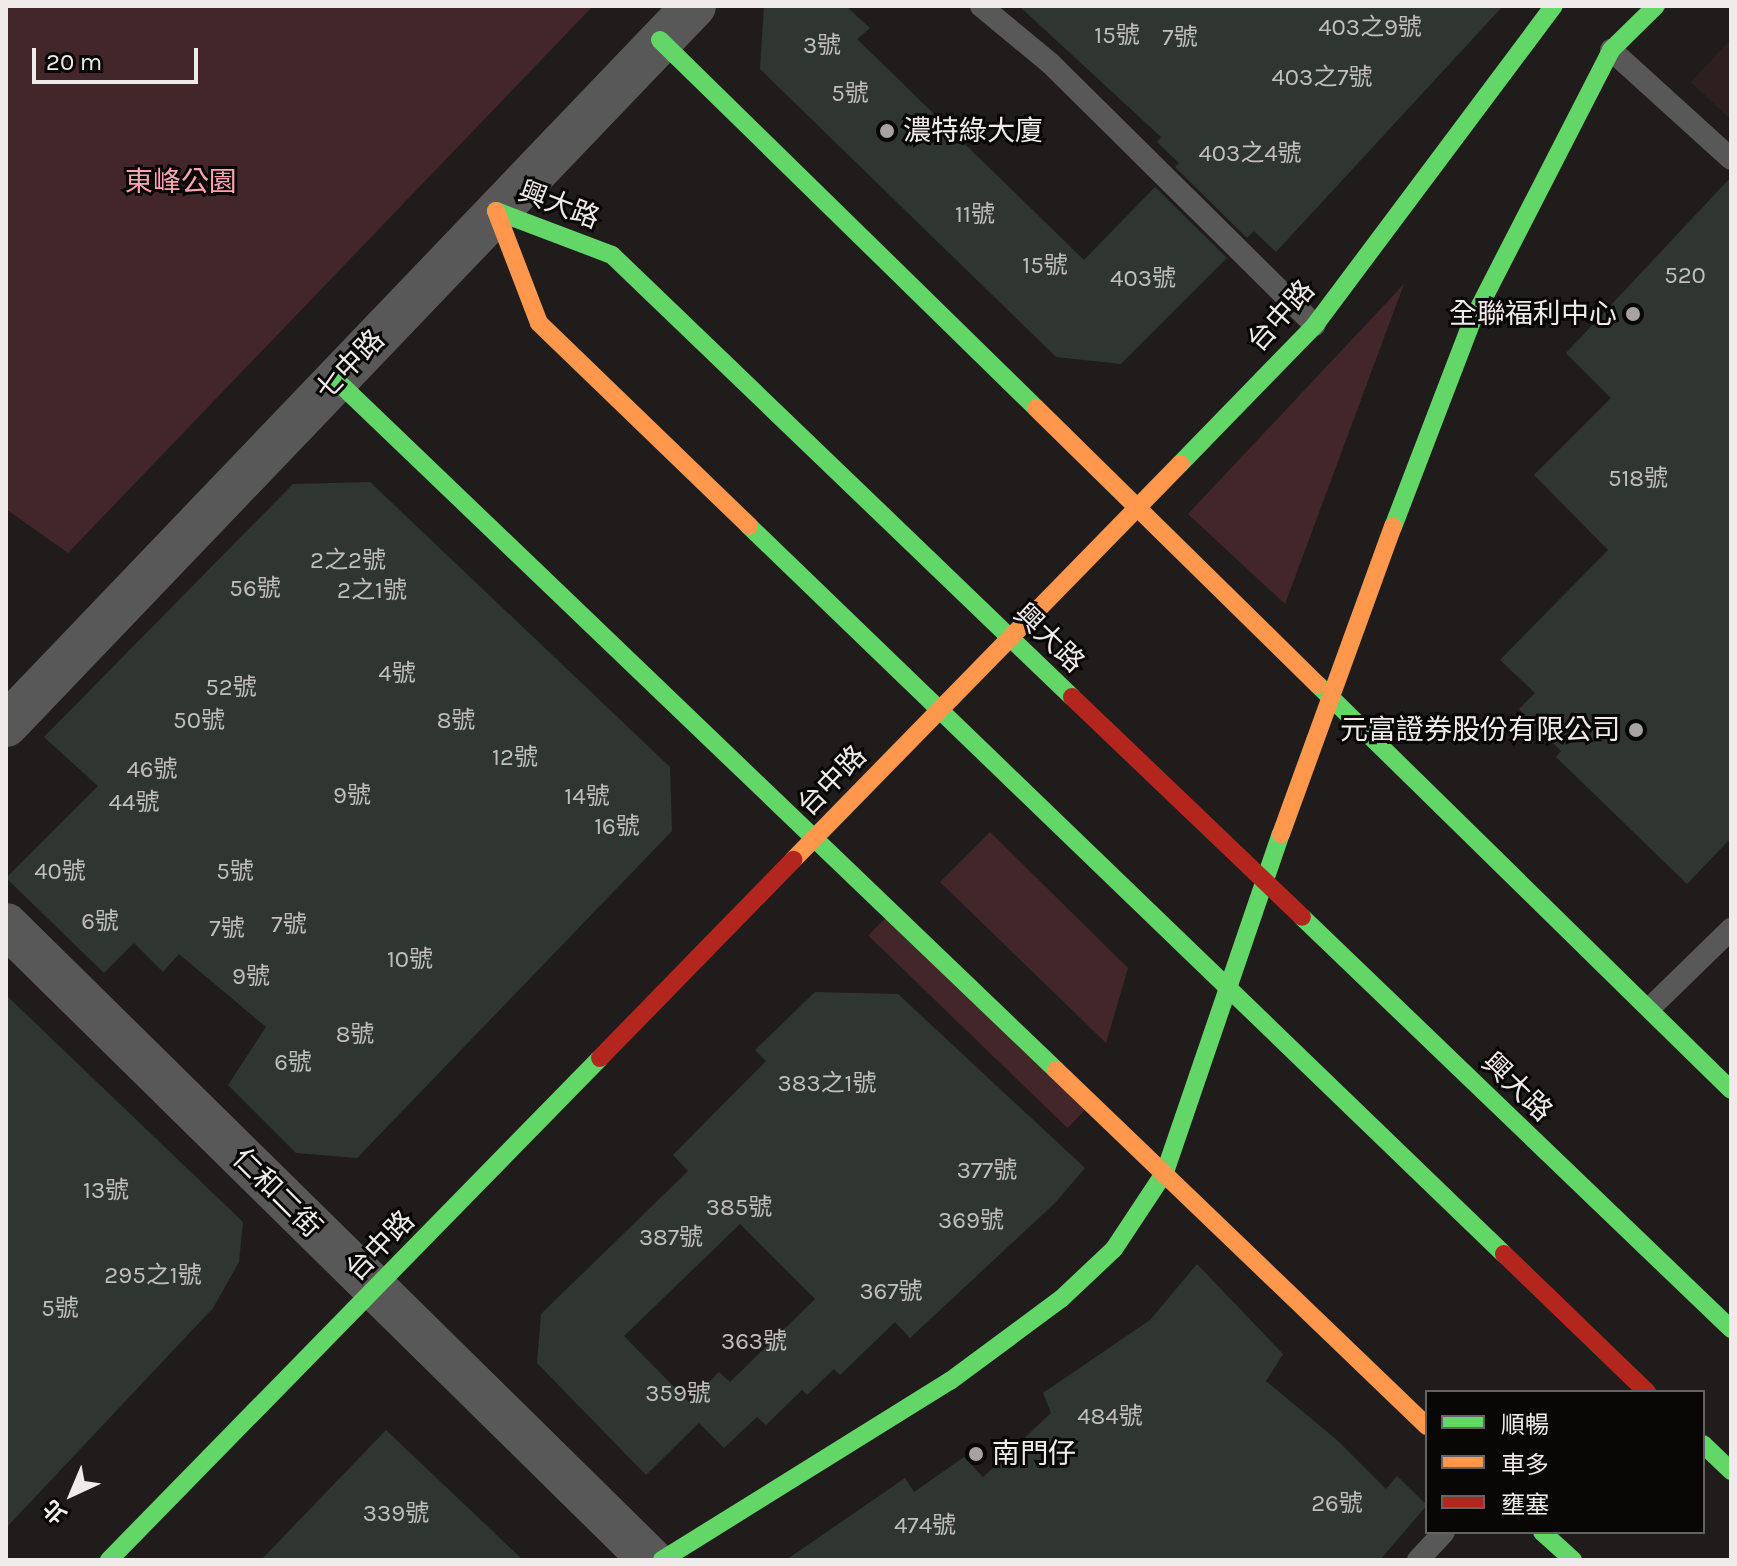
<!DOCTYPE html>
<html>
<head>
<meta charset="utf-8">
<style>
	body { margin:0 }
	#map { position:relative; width:1737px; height:1566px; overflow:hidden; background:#201c1c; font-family:Karla,"Noto Sans TC",sans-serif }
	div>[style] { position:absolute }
	.built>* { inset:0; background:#2e2021 }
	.green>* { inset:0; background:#432629; transform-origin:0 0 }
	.building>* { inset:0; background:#2f3632 }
	.lane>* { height:22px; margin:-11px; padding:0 11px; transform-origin:11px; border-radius:11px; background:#595858 }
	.street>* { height:44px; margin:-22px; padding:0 22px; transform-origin:22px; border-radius:22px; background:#595858 }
	.fast>* { height:18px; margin:-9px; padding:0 9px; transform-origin:9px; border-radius:9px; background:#63d668 }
	.slow>* { height:18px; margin:-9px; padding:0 9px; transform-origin:9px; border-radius:9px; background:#ff974d }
	.jam>* { height:18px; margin:-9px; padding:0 9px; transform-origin:9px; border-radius:9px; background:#b3261e }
	.dots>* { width:22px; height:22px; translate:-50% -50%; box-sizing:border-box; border:4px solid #090606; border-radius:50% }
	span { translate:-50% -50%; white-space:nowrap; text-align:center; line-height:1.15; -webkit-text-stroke:6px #090606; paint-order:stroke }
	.number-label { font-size:24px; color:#c0bebd }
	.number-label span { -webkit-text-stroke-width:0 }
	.poi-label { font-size:28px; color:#f0ebeb }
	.left { translate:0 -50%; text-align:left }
	.right { translate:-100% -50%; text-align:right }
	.park-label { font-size:28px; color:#fea6af }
	.street-label { font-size:28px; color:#f0ebeb }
	.frame { position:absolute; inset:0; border:8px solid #f0ebeb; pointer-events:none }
	.legend { position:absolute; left:1425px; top:1390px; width:280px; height:144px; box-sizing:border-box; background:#090606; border:2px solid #656262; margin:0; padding:10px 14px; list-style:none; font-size:24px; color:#f0ebeb }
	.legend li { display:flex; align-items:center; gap:16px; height:40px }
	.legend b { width:40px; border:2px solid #656262 }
	.north { position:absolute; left:32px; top:1454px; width:80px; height:80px; -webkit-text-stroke:6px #090606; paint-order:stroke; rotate:224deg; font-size:22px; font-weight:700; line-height:32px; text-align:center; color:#f0ebeb }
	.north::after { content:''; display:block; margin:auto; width:28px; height:36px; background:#f0ebeb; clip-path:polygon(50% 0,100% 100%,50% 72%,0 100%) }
	.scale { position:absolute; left:32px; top:48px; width:166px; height:36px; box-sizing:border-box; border:4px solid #f0ebeb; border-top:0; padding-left:10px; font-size:24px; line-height:28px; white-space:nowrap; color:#f0ebeb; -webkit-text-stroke:6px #090606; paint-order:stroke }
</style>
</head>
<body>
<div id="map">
	<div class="built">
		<i style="clip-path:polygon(1731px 39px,1731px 120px,1691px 82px)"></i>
	</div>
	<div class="green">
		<i style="clip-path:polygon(6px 6px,593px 6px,68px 553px,6px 509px)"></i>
		<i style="clip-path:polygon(1404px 284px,1285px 604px,1188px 514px)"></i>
		<i style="clip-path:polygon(990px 832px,1128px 968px,1106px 1043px,940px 882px)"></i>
		<i style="left:894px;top:909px;width:277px;height:37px;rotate:44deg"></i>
	</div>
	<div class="building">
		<i style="clip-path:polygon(764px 6px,846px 6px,870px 28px,857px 39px,1084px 260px,1155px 187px,1227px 258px,1121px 364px,1056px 357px,760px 69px)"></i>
		<i style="clip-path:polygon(1019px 6px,1503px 6px,1276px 252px,1254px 231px,1247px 238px,1175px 167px,1179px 163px,1157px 142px,1161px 137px)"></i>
		<i style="clip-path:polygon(1731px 177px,1731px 838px,1687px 884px,1556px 757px,1561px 751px,1519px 709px,1535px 693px,1500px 660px,1608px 550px,1534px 475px,1611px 398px,1566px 353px)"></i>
		<i style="clip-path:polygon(370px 482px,670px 767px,672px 831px,357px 1158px,296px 1153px,228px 1085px,266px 1027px,179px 954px,163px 972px,134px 943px,104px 973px,6px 878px,98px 786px,44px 737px,293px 484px)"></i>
		<i style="clip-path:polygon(evenodd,815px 992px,898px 994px,1085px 1168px,1055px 1203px,910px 1338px,895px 1322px,840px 1375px,834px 1369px,807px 1395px,802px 1390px,766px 1425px,757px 1417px,724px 1448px,699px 1423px,646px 1475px,537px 1363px,541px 1314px,688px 1171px,673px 1155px,766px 1061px,755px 1050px,815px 992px,740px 1224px,815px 1299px,730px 1382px,719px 1372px,689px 1402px,624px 1336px,740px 1224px)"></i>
		<i style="clip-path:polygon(6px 995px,243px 1222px,239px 1262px,213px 1308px,6px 1528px)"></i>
		<i style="clip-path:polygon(1197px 1264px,1283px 1354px,1266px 1381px,1338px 1441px,1386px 1489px,1397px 1476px,1427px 1505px,1380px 1560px,786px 1560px,905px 1478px,914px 1492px,964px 1457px,983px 1477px,1051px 1413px,1043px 1393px,1150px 1320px)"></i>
		<i style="clip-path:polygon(386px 1430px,523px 1560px,261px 1560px)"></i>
	</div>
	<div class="lane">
		<i style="left:981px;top:6px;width:91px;rotate:39.6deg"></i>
		<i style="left:1051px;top:64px;width:371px;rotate:44.7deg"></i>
		<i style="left:1611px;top:50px;width:162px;rotate:42.2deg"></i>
		<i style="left:1651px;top:1007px;width:112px;rotate:-44.3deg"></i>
		<i style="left:1418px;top:1560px;width:38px;rotate:-47deg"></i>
	</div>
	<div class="street">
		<i style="left:6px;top:725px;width:995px;rotate:-46.26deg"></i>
		<i style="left:6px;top:925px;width:905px;rotate:44.55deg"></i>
	</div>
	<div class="fast">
		<i style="left:660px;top:40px;width:526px;rotate:44.38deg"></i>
		<i style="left:496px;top:211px;width:124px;rotate:20.8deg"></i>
		<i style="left:612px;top:255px;width:638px;rotate:43.86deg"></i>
		<i style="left:336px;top:380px;width:997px;rotate:43.78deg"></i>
		<i style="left:1180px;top:464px;width:194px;rotate:-45.8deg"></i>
		<i style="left:1315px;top:325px;width:399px;rotate:-53.2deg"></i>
		<i style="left:749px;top:526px;width:1049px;rotate:43.96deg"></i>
		<i style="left:1393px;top:527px;width:221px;rotate:-69deg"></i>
		<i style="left:1472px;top:321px;width:305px;rotate:-62.8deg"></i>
		<i style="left:1611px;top:50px;width:63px;rotate:-44.4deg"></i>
		<i style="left:1318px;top:685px;width:578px;rotate:44.44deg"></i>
		<i style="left:1302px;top:917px;width:595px;rotate:43.84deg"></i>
		<i style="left:1703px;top:1444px;width:39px;rotate:44deg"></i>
		<i style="left:1542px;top:1532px;width:42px;rotate:42.1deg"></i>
		<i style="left:109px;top:1560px;width:702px;rotate:-45.63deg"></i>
		<i style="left:662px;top:1560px;width:339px;rotate:-31.9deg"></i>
		<i style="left:950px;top:1381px;width:139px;rotate:-36.5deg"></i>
		<i style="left:1062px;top:1298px;width:71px;rotate:-43.3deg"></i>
		<i style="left:1114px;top:1249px;width:92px;rotate:-56.5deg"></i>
		<i style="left:1165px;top:1172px;width:357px;rotate:-71.1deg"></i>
	</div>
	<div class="slow">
		<i style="left:496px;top:211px;width:120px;rotate:69deg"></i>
		<i style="left:539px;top:323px;width:292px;rotate:44deg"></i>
		<i style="left:1036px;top:408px;width:395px;rotate:44.5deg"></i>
		<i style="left:1281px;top:834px;width:327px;rotate:-70deg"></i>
		<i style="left:793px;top:860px;width:554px;rotate:-45.66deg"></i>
		<i style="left:1056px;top:1070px;width:514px;rotate:43.82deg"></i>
	</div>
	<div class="jam">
		<i style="left:1072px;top:697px;width:318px;rotate:43.7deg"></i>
		<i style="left:600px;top:1058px;width:277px;rotate:-45.7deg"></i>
		<i style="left:1504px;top:1254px;width:199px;rotate:44deg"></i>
	</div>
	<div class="dots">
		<i style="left:887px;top:131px;background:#a7a3a3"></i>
		<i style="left:1633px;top:314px;background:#a7a3a3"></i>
		<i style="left:1636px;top:730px;background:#a7a3a3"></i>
		<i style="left:976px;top:1454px;background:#a7a3a3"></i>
	</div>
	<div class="number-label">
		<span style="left:1370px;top:28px">403之9號</span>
		<span style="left:1117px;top:36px">15號</span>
		<span style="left:1180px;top:38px">7號</span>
		<span style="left:822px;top:46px">3號</span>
		<span style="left:1322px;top:78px">403之7號</span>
		<span style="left:850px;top:94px">5號</span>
		<span style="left:1250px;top:154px">403之4號</span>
		<span style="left:975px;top:215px">11號</span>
		<span style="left:1045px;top:266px">15號</span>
		<span style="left:1685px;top:276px">520</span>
		<span style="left:1143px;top:279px">403號</span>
		<span style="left:1638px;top:479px">518號</span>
		<span style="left:348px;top:561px">2之2號</span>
		<span style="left:255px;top:589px">56號</span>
		<span style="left:372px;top:591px">2之1號</span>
		<span style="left:397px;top:674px">4號</span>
		<span style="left:231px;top:688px">52號</span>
		<span style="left:199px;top:721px">50號</span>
		<span style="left:456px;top:721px">8號</span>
		<span style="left:515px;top:758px">12號</span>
		<span style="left:152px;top:770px">46號</span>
		<span style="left:352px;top:796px">9號</span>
		<span style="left:587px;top:797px">14號</span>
		<span style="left:134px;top:803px">44號</span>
		<span style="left:617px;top:827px">16號</span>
		<span style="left:60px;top:872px">40號</span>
		<span style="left:235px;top:872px">5號</span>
		<span style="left:100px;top:922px">6號</span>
		<span style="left:289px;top:925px">7號</span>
		<span style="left:227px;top:929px">7號</span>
		<span style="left:410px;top:960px">10號</span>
		<span style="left:251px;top:977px">9號</span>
		<span style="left:355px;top:1035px">8號</span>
		<span style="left:293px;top:1063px">6號</span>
		<span style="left:827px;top:1084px">383之1號</span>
		<span style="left:987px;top:1171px">377號</span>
		<span style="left:106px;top:1191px">13號</span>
		<span style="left:739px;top:1208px">385號</span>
		<span style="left:971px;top:1221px">369號</span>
		<span style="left:671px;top:1238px">387號</span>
		<span style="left:153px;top:1276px">295之1號</span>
		<span style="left:891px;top:1292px">367號</span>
		<span style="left:60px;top:1309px">5號</span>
		<span style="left:754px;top:1342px">363號</span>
		<span style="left:678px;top:1394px">359號</span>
		<span style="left:1110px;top:1417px">484號</span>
		<span style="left:1337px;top:1504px">26號</span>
		<span style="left:396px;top:1514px">339號</span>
		<span style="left:925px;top:1526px">474號</span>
	</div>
	<div class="poi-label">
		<span class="left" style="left:903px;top:131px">濃特綠大廈</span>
		<span class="right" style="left:1617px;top:314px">全聯福利中心</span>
		<span class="right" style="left:1620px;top:730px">元富證券股份有限公司</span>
		<span class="left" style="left:992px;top:1454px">南門仔</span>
	</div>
	<div class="park-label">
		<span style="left:181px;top:182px">東峰公園</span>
	</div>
	<div class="street-label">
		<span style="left:559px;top:205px;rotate:21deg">興大路</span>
		<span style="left:1281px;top:316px;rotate:-48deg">台中路</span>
		<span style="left:350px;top:365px;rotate:-46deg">七中路</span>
		<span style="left:1049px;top:638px;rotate:44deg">興大路</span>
		<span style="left:832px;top:781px;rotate:-46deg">台中路</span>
		<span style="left:1517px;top:1087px;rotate:44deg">興大路</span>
		<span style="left:277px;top:1193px;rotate:45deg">仁和二街</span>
		<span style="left:380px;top:1246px;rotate:-46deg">台中路</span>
	</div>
	<div class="frame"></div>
	<ul class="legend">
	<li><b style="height:10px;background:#63d668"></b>順暢</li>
	<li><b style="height:10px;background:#ff974d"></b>車多</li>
	<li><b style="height:10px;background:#b3261e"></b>壅塞</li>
	</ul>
	<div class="north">北</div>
	<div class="scale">20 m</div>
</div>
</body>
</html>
